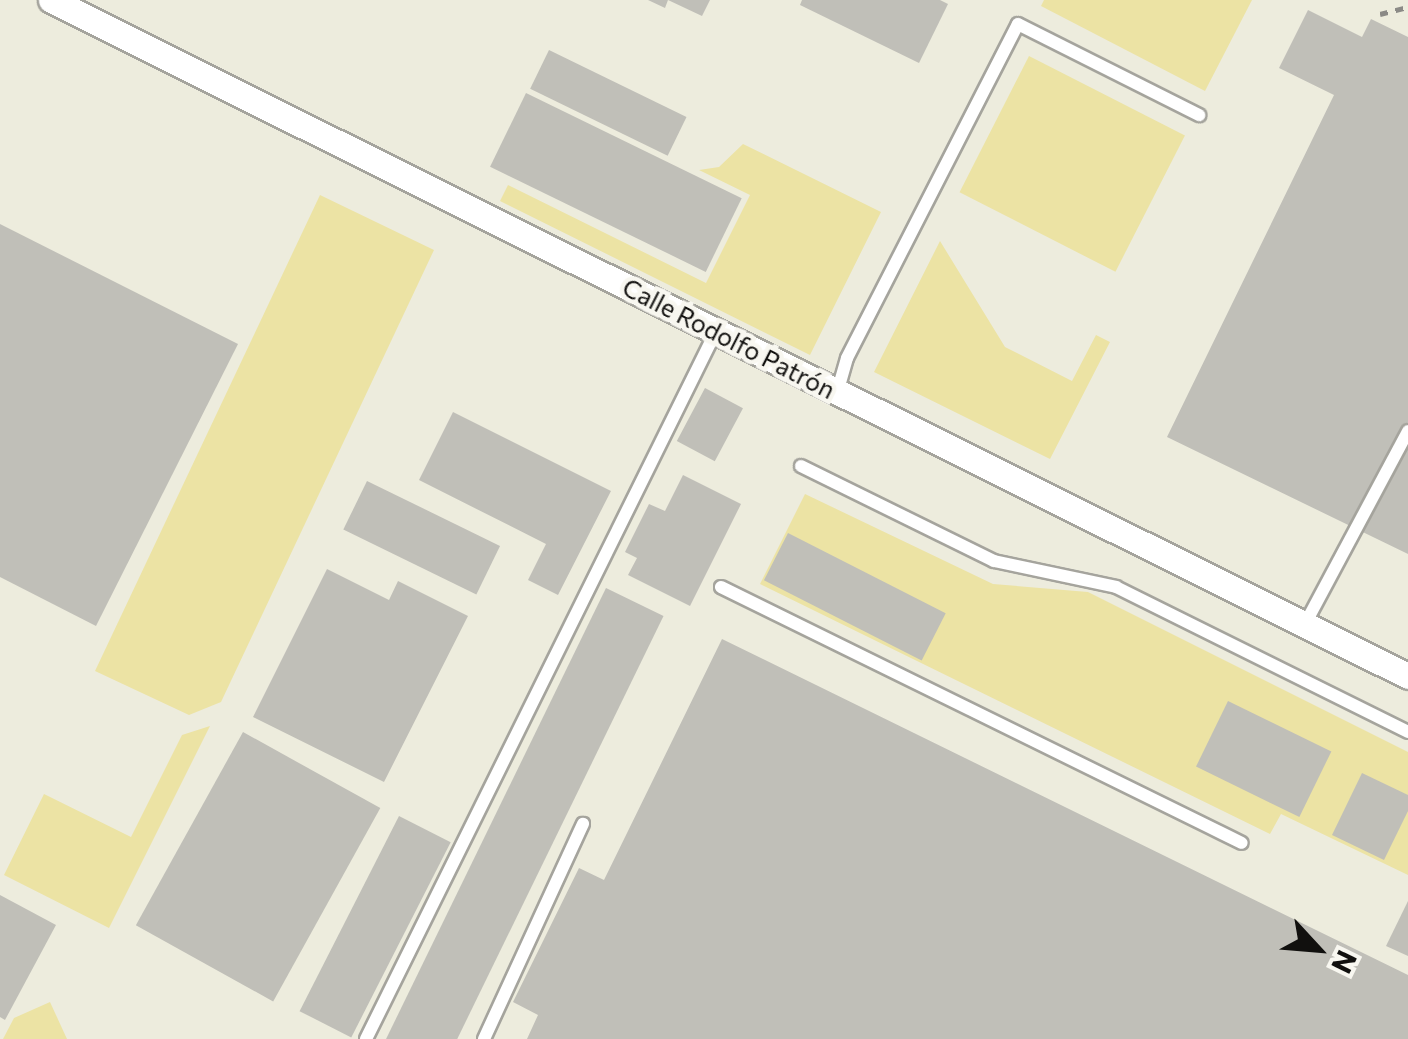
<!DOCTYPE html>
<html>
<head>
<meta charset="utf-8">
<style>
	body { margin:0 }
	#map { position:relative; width:1408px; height:1039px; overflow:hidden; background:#f8f7f0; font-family:Commissioner,sans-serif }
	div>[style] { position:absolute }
	.built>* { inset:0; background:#edecdd; transform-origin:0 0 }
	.green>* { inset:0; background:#ece3a4; transform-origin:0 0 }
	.building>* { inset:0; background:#c0bfb8; transform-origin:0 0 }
	.path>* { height:5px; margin-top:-2.5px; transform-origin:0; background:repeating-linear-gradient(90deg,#8b8a86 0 8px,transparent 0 16px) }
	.roads { filter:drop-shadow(2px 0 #a5a49d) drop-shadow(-2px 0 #a5a49d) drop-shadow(0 2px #a5a49d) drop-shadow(0 -2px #a5a49d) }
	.service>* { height:12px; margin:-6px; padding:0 6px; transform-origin:6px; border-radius:6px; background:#fff }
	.minor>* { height:25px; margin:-12.5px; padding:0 12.5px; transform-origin:12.5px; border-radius:12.5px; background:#fff }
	span { translate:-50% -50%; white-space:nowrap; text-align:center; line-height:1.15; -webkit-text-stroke:9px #f8f7f0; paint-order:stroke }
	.street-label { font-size:25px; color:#11100e }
	.north { position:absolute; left:1268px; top:899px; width:100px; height:100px; -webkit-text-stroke:8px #f8f7f0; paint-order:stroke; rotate:116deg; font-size:28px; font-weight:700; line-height:40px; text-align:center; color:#11100e }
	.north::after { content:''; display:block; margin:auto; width:35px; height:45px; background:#11100e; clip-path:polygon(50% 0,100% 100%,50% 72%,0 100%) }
</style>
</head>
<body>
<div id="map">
	<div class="built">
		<i style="left:0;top:0;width:1408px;height:1039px"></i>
	</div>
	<div class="green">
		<i style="clip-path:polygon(1044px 0,1252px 0,1205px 91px,1041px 6px)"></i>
		<i style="left:1029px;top:56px;width:175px;height:153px;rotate:27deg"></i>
		<i style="clip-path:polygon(743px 144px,881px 212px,810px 355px,500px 201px,508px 185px,706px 283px,750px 195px,699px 170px,719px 167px)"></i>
		<i style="clip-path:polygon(320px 195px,434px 250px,221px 702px,189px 715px,95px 671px)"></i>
		<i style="clip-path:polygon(940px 241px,1005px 347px,1072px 381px,1096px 335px,1110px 342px,1050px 459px,874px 372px)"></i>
		<i style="clip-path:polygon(805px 494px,993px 584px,1088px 592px,1408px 752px,1408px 875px,1281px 814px,1270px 834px,760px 584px)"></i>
		<i style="clip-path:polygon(210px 726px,109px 928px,4px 875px,44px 794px,131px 837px,182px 735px)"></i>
		<i style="clip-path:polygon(50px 1002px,67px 1039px,3px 1039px,14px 1018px)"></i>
	</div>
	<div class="building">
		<i style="clip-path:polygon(648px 0,710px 0,702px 16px,668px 0,665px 8px)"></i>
		<i style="clip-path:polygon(802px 0,940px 0,948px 4px,919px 63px,800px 5px)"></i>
		<i style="clip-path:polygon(1308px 10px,1362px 37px,1371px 19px,1408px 37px,1408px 554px,1167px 437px,1334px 95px,1279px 68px)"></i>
		<i style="left:549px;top:50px;width:153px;height:43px;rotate:26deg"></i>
		<i style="left:526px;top:93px;width:240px;height:82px;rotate:26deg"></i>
		<i style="clip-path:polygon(0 224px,238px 344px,96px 626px,0 577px)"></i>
		<i style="left:705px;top:388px;width:43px;height:60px;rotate:28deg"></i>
		<i style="clip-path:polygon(453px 412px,611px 491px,558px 595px,528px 580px,546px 544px,419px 480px)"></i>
		<i style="clip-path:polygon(683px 475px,741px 504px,690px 606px,628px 575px,637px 558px,625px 552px,649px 504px,665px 511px)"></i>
		<i style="left:367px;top:481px;width:148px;height:54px;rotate:26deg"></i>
		<i style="left:788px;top:533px;width:177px;height:53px;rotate:27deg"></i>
		<i style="clip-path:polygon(327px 569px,389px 600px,398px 581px,468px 616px,384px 782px,253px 717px)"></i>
		<i style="left:606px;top:588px;width:64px;height:503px;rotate:26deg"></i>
		<i style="clip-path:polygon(722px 639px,1408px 975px,1408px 1039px,527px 1039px,538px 1015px,513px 1002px,579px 868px,604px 880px)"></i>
		<i style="left:1228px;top:701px;width:115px;height:73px;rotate:26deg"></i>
		<i style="left:243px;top:732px;width:157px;height:221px;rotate:29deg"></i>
		<i style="clip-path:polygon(1362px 773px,1408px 795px,1408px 811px,1384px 860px,1332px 835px)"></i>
		<i style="left:399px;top:816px;width:58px;height:219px;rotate:27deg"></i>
		<i style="clip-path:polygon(0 895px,56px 925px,5px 1020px,0 1017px)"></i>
		<i style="clip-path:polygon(1408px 901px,1408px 956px,1386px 946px)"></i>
	</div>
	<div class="path">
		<i style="left:1380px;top:14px;width:29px;rotate:-14deg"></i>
	</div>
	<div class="roads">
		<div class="service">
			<i style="left:837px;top:393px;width:36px;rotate:-74deg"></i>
			<i style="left:847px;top:358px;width:375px;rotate:-62.9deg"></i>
			<i style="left:1018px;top:24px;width:203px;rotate:26.7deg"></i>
			<i style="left:801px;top:466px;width:215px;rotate:26.2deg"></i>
			<i style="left:994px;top:561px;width:125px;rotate:12deg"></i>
			<i style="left:1116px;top:587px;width:326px;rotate:26.4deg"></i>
			<i style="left:721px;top:587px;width:580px;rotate:26.17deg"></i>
			<i style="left:1304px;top:626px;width:221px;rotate:-61.9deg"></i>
			<i style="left:366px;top:1039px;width:790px;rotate:-63.69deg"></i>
			<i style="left:484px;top:1039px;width:237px;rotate:-65.3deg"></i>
		</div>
		<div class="minor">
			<i style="left:51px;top:0;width:1516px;rotate:26.48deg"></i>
		</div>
	</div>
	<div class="street-label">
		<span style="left:729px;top:338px;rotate:27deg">Calle Rodolfo Patrón</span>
	</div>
	<div class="north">N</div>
</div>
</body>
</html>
